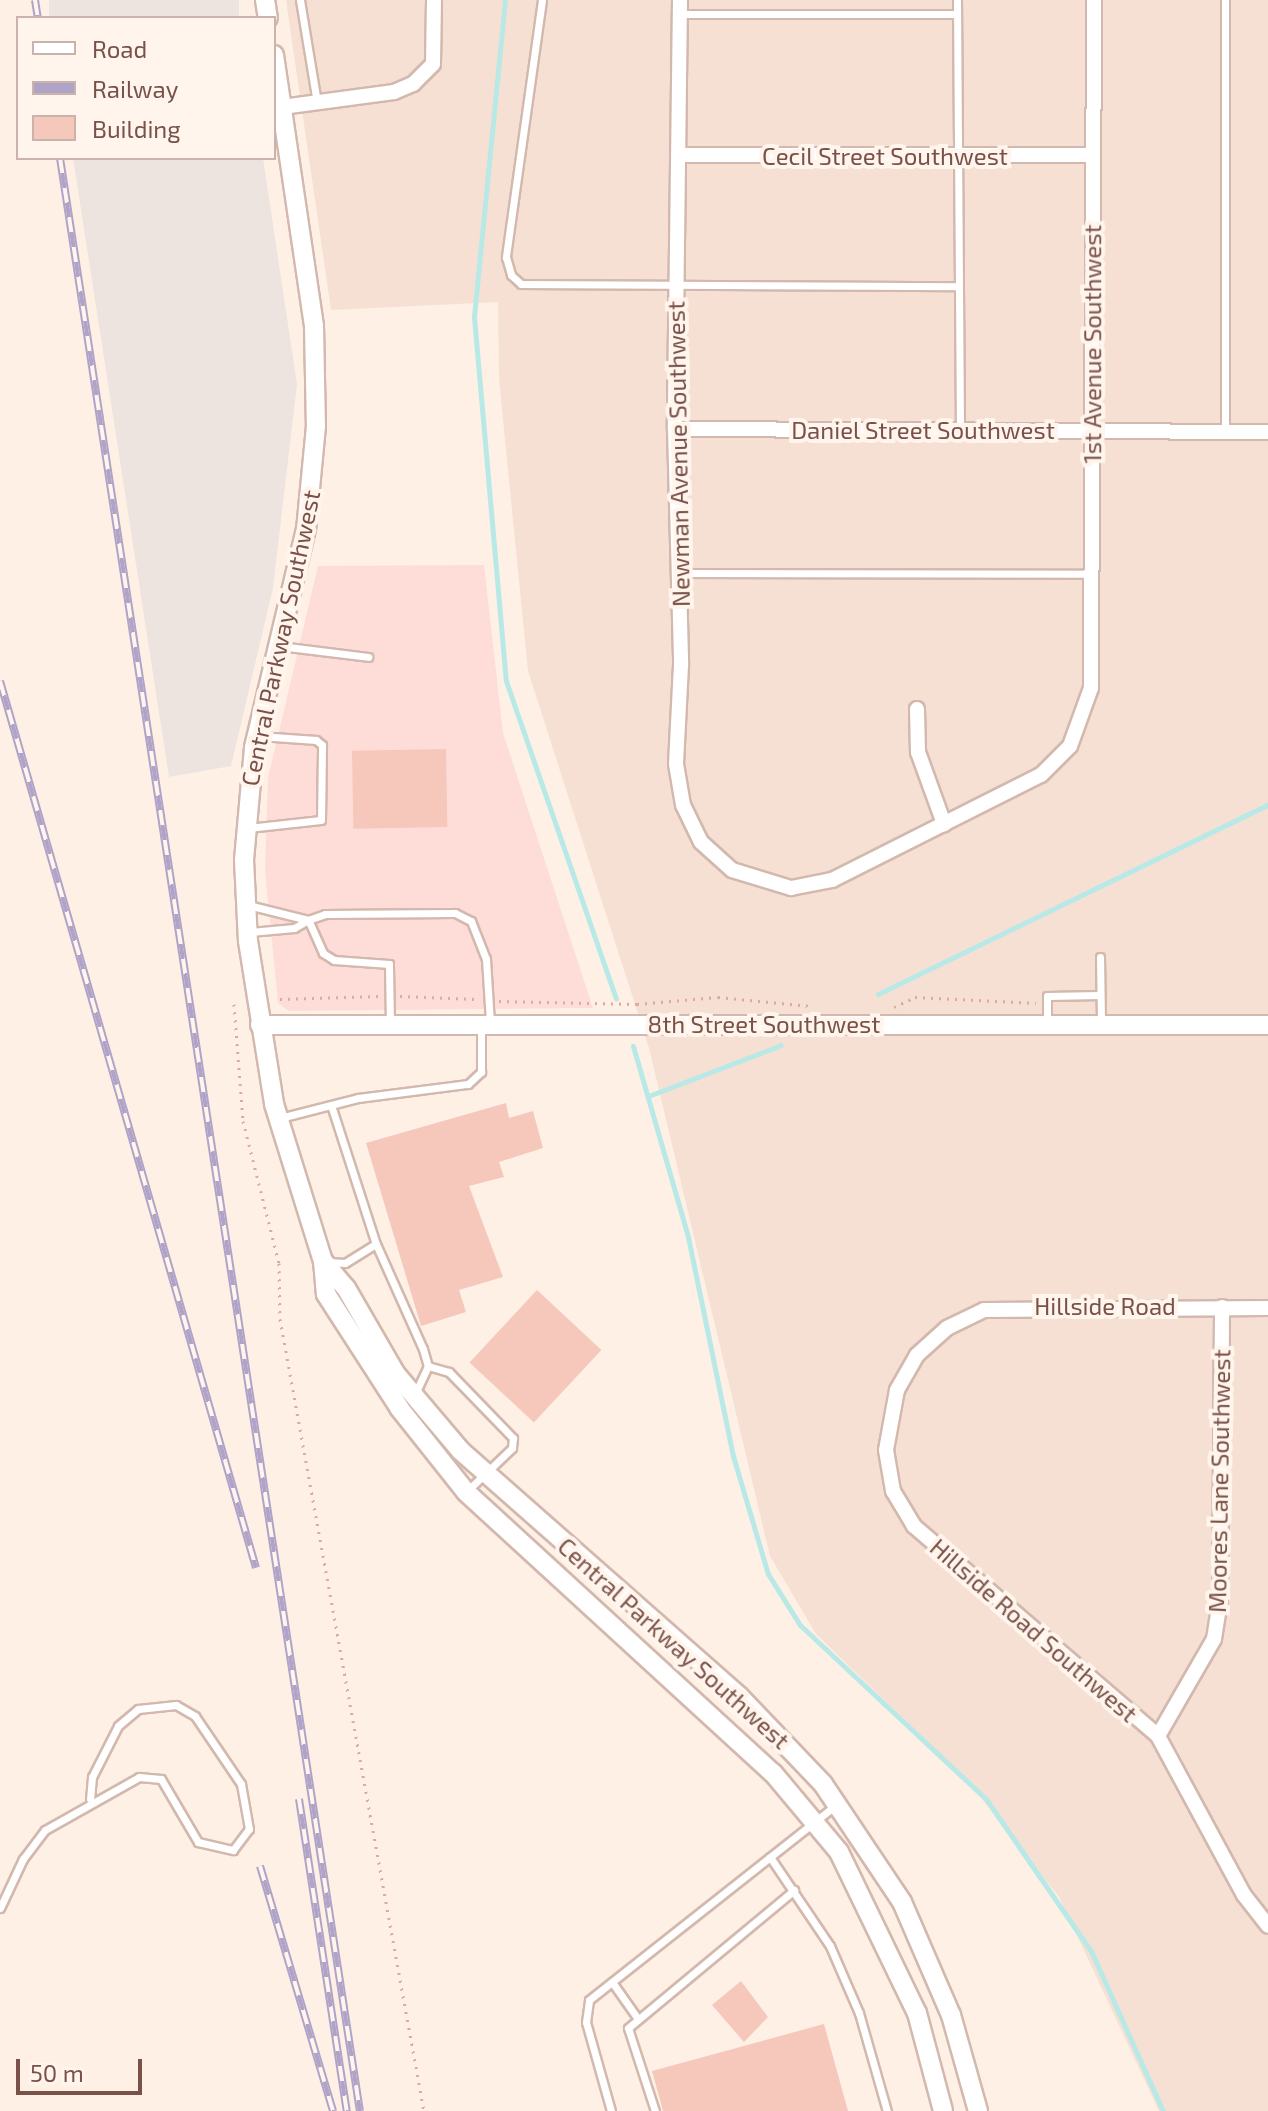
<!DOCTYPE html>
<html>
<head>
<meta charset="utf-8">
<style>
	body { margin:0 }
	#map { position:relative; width:1268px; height:2111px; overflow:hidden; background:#fef0e5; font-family:"Exo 2",sans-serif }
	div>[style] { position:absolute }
	.residential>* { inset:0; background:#f6e0d3 }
	.commercial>* { inset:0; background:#feddd9 }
	.industrial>* { inset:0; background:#ede4e0; transform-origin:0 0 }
	.stream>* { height:5px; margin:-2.5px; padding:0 2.5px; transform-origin:2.5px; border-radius:2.5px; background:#b8e9e7 }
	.building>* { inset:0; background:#f5c8bb; transform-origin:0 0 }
	.path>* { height:3px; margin-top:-1.5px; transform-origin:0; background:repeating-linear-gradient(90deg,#daab9e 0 2px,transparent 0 8px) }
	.roads { filter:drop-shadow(2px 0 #d3b8ad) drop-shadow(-2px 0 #d3b8ad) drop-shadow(0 2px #d3b8ad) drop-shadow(0 -2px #d3b8ad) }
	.service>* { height:7px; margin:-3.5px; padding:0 3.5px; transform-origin:3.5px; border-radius:3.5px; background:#fff }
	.minor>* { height:14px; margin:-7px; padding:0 7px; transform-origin:7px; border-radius:7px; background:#fff }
	.tertiary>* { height:18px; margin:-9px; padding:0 9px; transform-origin:9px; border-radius:9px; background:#fff }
	.rail>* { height:8px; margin-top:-4px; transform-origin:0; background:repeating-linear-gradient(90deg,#fff5ed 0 15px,#b0a3c8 0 30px); box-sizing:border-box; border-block:2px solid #b0a3c8 }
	span { translate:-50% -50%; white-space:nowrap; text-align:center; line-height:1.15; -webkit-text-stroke:8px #fff5ed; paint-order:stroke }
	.street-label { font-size:24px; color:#795148 }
	.legend { position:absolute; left:16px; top:16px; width:260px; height:144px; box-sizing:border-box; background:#fff5ed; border:2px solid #c9b3ab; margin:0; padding:10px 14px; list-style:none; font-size:24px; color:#795148 }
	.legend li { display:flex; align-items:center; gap:16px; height:40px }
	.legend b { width:40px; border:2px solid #c9b3ab }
	.scale { position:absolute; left:16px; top:2059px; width:126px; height:36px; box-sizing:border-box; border:4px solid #795148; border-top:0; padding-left:10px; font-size:24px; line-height:28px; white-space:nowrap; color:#795148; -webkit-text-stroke:6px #fff5ed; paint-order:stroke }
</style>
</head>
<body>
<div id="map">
	<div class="residential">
		<i style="clip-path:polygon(286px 0,1268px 0,1268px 2111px,1159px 2111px,1059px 1897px,967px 1780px,816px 1634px,770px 1556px,649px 1048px,528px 671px,499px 379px,498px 302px,331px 310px)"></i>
	</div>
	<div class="commercial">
		<i style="clip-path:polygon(484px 565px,503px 733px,593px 1008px,289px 1011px,278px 1003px,265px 870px,268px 778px,318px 566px)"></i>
	</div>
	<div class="industrial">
		<i style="left:49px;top:0;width:190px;height:18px"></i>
		<i style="clip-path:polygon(73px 158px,263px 158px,297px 384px,273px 588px,231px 766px,169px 777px)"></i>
	</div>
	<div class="stream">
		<i style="left:505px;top:0;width:319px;rotate:95.6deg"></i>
		<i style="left:474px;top:317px;width:365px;rotate:85deg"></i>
		<i style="left:506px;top:681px;width:336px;rotate:70.9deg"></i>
		<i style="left:878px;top:994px;width:433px;rotate:-25.9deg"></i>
		<i style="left:633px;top:1046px;width:199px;rotate:73.9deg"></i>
		<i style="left:688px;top:1237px;width:224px;rotate:78.4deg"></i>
		<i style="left:733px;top:1456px;width:123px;rotate:73.5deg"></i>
		<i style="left:768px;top:1574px;width:60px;rotate:57.9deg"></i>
		<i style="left:800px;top:1625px;width:255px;rotate:43.1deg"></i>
		<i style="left:986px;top:1799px;width:185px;rotate:55.4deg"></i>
		<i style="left:1091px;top:1951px;width:175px;rotate:65.8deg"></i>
		<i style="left:651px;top:1095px;width:139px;rotate:-21deg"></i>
	</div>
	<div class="building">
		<i style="left:446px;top:749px;width:78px;height:94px;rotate:89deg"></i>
		<i style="clip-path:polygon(506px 1103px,509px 1118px,533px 1111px,543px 1148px,499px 1162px,504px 1177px,469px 1186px,503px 1277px,459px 1290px,466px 1312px,421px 1326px,366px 1143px)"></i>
		<i style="left:537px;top:1290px;width:88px;height:99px;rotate:43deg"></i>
		<i style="clip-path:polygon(741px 1981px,768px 2017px,744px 2042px,712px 2005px)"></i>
		<i style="clip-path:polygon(824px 2024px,848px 2111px,663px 2111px,652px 2071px)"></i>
	</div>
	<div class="path">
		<i style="left:400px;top:996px;width:76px;rotate:2.3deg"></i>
		<i style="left:280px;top:999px;width:100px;rotate:-1.7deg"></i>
		<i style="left:499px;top:1001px;width:138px;rotate:1.2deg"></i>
		<i style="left:637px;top:1004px;width:81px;rotate:-4.9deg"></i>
		<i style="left:718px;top:997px;width:93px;rotate:5.5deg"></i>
		<i style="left:234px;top:1004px;width:117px;rotate:85.6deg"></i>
		<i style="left:243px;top:1121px;width:146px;rotate:75.8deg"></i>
		<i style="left:279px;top:1263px;width:56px;rotate:89deg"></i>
		<i style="left:280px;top:1319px;width:805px;rotate:79.7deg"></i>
		<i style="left:894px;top:1007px;width:23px;rotate:-25deg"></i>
		<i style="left:915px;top:997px;width:121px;rotate:2.8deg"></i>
	</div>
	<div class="roads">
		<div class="service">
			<i style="left:300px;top:0;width:104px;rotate:80.6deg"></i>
			<i style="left:542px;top:0;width:260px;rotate:98deg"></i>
			<i style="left:506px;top:257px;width:19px;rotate:74deg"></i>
			<i style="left:511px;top:275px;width:13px;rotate:42deg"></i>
			<i style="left:521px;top:284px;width:438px;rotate:0.3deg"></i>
			<i style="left:957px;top:0;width:430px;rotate:89.6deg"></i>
			<i style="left:1225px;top:0;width:431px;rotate:90deg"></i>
			<i style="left:680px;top:14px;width:277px"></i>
			<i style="left:679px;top:573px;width:413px;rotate:0.1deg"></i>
			<i style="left:279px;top:646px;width:90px;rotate:7deg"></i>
			<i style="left:248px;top:828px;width:73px;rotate:-6.3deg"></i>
			<i style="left:321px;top:820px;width:75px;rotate:-89.2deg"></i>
			<i style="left:322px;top:745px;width:8px;rotate:-140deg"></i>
			<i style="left:316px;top:740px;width:57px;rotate:-176deg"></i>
			<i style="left:248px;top:905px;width:62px;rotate:14deg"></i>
			<i style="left:308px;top:920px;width:16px;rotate:150deg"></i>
			<i style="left:294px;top:928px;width:44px;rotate:174.8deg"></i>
			<i style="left:1100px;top:957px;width:66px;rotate:89.1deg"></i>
			<i style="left:390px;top:1024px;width:60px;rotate:-91deg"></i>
			<i style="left:389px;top:964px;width:55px;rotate:-175.8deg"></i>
			<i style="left:334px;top:960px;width:13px;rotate:-148deg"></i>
			<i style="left:323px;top:953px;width:36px;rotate:-114deg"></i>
			<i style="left:308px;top:920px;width:18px;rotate:-19deg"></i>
			<i style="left:325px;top:914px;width:130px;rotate:-0.4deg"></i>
			<i style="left:455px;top:913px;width:18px;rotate:27deg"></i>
			<i style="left:471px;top:921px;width:41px;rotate:68.5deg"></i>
			<i style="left:486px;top:959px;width:63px;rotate:86.4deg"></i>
			<i style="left:1047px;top:1024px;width:28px;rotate:-90deg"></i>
			<i style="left:1047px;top:996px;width:53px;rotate:-1.1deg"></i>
			<i style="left:331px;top:1105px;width:146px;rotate:72.1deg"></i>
			<i style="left:376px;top:1244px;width:115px;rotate:65.9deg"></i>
			<i style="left:423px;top:1349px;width:18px;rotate:74deg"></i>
			<i style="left:428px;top:1366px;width:31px;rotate:115deg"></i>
			<i style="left:280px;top:1118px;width:81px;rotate:-14.4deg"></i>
			<i style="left:358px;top:1098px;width:111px;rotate:-7.3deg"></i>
			<i style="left:468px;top:1084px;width:18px;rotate:-43deg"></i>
			<i style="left:481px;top:1072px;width:46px;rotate:-90deg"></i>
			<i style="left:328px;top:1262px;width:17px;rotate:3deg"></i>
			<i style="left:345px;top:1263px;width:36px;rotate:-32deg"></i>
			<i style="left:428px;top:1366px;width:22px;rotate:16deg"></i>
			<i style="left:449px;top:1372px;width:92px;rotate:45.9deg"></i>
			<i style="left:513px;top:1438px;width:10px;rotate:96deg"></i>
			<i style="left:512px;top:1448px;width:62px;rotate:136.3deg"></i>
			<i style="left:770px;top:1857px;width:107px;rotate:56deg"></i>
			<i style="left:830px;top:1946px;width:73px;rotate:66.6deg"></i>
			<i style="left:859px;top:2013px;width:102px;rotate:74.1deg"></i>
			<i style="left:0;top:1908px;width:54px;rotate:-64.9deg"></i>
			<i style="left:23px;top:1859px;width:36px;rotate:-53deg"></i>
			<i style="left:45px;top:1830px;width:108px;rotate:-29.4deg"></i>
			<i style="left:139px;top:1777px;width:22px;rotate:5deg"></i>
			<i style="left:161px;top:1779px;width:73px;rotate:59.6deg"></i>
			<i style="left:198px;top:1842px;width:36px;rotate:13deg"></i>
			<i style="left:233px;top:1850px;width:26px;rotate:-53deg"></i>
			<i style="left:249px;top:1829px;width:46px;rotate:-100.1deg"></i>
			<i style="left:241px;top:1784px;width:82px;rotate:-124.1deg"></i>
			<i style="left:195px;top:1716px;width:22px;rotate:-150deg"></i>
			<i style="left:176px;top:1705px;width:38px;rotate:174deg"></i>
			<i style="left:138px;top:1709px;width:26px;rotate:140deg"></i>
			<i style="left:118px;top:1726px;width:57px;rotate:117deg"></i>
			<i style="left:92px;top:1777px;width:22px;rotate:95deg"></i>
			<i style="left:612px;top:1982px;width:45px;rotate:54.9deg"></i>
			<i style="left:611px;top:2111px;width:92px;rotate:-105.7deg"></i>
			<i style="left:586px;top:2022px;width:22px;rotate:-82deg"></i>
			<i style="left:589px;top:2000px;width:315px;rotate:-38.3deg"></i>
			<i style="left:655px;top:2111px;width:87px;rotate:-108deg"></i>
			<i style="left:628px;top:2028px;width:216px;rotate:-39.7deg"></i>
		</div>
		<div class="minor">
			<i style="left:680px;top:0;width:429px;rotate:90.7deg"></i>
			<i style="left:675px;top:429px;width:236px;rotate:88.5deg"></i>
			<i style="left:681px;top:665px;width:99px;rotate:92.9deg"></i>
			<i style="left:676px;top:764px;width:42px;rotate:80.3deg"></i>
			<i style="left:683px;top:805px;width:41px;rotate:64.1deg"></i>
			<i style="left:701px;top:842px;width:42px;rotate:42.1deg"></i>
			<i style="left:732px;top:870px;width:62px;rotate:17deg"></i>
			<i style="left:791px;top:888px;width:42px;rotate:-11deg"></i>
			<i style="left:832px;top:880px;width:234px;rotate:-26.7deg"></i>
			<i style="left:1041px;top:775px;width:41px;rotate:-45deg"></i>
			<i style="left:1070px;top:746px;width:62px;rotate:-70.1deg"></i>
			<i style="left:1091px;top:688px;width:688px;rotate:-89.75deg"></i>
			<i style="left:282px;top:107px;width:113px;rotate:-7.6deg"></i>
			<i style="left:394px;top:92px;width:21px;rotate:-23deg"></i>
			<i style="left:413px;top:84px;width:28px;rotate:-45deg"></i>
			<i style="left:433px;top:64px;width:64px;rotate:-89.1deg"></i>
			<i style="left:678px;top:155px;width:414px"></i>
			<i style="left:675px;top:429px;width:593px;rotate:0.29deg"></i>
			<i style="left:917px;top:709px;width:43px;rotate:88.7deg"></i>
			<i style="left:918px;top:752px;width:77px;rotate:70.1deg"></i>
			<i style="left:1268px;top:1308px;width:284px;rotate:179.6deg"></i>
			<i style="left:984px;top:1310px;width:41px;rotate:154.1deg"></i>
			<i style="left:947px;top:1328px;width:40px;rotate:138deg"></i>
			<i style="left:917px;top:1355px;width:40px;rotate:119.7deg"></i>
			<i style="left:897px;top:1390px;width:61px;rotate:100.4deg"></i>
			<i style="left:886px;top:1450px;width:42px;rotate:80.3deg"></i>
			<i style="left:893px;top:1491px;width:41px;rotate:59deg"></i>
			<i style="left:914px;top:1526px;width:322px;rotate:40.7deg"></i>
			<i style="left:1158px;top:1736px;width:181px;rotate:61.6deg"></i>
			<i style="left:1244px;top:1895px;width:39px;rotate:52deg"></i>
			<i style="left:1158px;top:1736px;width:112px;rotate:-60deg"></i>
			<i style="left:1214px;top:1639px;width:39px;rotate:-81deg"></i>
			<i style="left:1220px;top:1600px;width:293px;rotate:-89.6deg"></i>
		</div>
		<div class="tertiary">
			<i style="left:265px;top:0;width:18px;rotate:81deg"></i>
			<i style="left:274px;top:55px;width:274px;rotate:81.6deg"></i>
			<i style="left:314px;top:326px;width:100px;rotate:88.9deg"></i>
			<i style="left:316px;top:426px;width:103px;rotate:95.5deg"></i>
			<i style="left:306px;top:529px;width:225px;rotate:103.4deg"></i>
			<i style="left:254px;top:748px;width:112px;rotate:95.1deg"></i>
			<i style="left:244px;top:860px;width:81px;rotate:87.2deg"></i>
			<i style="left:248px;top:941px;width:165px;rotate:80.9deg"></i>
			<i style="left:274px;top:1104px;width:164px;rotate:72.7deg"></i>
			<i style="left:323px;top:1261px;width:33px;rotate:85deg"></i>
			<i style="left:326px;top:1294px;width:137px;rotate:57.2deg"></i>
			<i style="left:400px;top:1409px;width:106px;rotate:51.5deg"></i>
			<i style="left:466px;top:1492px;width:416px;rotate:42.5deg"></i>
			<i style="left:773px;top:1773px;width:103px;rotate:50.1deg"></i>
			<i style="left:839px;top:1852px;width:179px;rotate:64.2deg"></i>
			<i style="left:917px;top:2013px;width:101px;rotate:75.1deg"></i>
			<i style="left:260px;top:1025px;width:1008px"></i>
			<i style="left:323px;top:1261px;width:35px;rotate:50deg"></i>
			<i style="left:346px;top:1288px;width:98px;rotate:60deg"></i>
			<i style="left:395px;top:1373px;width:102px;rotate:49.8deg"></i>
			<i style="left:461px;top:1451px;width:371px;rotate:41.4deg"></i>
			<i style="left:739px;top:1696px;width:122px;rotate:46.3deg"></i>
			<i style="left:823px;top:1784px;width:142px;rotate:56.2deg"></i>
			<i style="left:902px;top:1902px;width:123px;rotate:66.6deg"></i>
			<i style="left:951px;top:2015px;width:100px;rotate:74.3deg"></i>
		</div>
	</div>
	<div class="rail">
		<i style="left:35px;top:0;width:18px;rotate:81deg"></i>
		<i style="left:60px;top:158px;width:1976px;rotate:81.27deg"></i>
		<i style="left:0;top:681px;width:923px;rotate:73.9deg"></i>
		<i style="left:299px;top:1799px;width:316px;rotate:81.3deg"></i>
		<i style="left:260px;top:1866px;width:256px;rotate:73.4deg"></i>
	</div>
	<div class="street-label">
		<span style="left:885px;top:156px">Cecil Street Southwest</span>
		<span style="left:1092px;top:344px;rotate:-90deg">1st Avenue Southwest</span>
		<span style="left:923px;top:430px">Daniel Street Southwest</span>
		<span style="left:678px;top:454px;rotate:-91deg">Newman Avenue Southwest</span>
		<span style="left:280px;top:638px;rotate:-78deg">Central Parkway Southwest</span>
		<span style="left:764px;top:1024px">8th Street Southwest</span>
		<span style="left:1105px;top:1306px">Hillside Road</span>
		<span style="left:1219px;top:1481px;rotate:-89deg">Moores Lane Southwest</span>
		<span style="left:1034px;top:1630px;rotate:41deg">Hillside Road Southwest</span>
		<span style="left:674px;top:1643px;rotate:42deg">Central Parkway Southwest</span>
	</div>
	<ul class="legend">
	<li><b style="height:10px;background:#fff"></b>Road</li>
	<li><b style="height:10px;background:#b0a3c8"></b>Railway</li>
	<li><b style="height:22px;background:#f5c8bb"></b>Building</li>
	</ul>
	<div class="scale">50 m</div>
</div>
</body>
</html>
